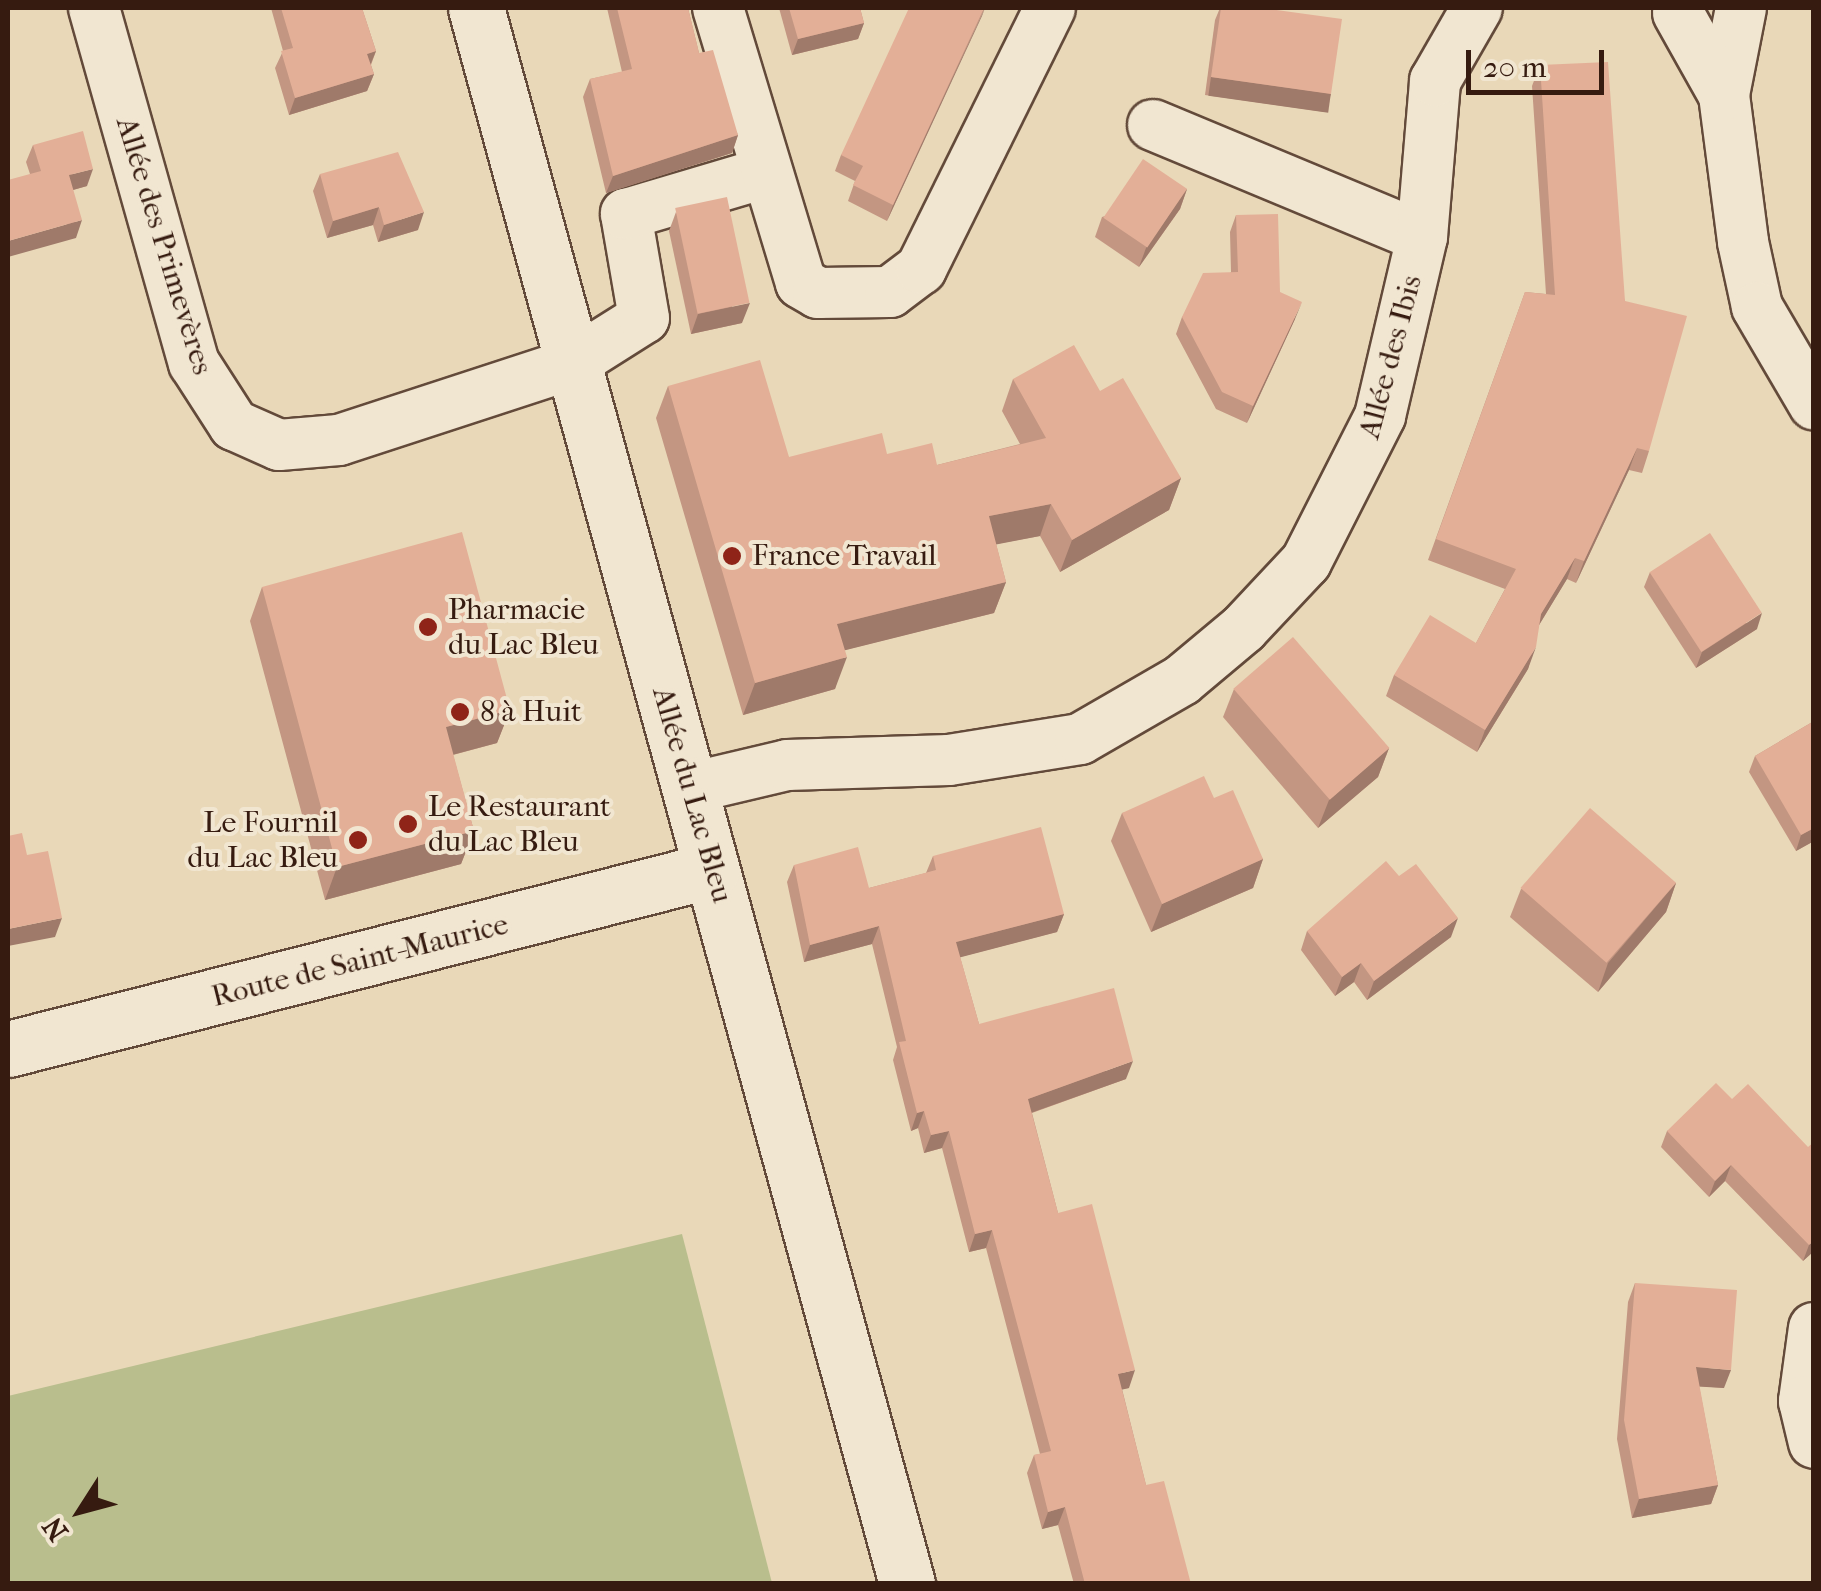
<!DOCTYPE html>
<html>
<head>
<meta charset="utf-8">
<style>
	body { margin:0 }
	#map { position:relative; width:1821px; height:1591px; overflow:hidden; background:#e9d8b8; font-family:"IM FELL French Canon",serif }
	div>[style] { position:absolute }
	.green>* { inset:0; background:#b9be8d }
	.roads { filter:drop-shadow(2px 0 #634a3a) drop-shadow(-2px 0 #634a3a) drop-shadow(0 2px #634a3a) drop-shadow(0 -2px #634a3a) }
	.minor>* { height:50px; margin:-25px; padding:0 25px; transform-origin:25px; border-radius:25px; background:#f1e6d1 }
	.tertiary>* { height:55px; margin:-27.5px; padding:0 27.5px; transform-origin:27.5px; border-radius:27.5px; background:#f1e6d1 }
	.wall>* { inset:0; background:#c39682 }
	.shaded-wall>* { inset:0; background:#9f7a6a; transform-origin:0 0 }
	.building>* { inset:0; background:#e3af97; transform-origin:0 0 }
	.dots>* { width:28px; height:28px; translate:-50% -50%; box-sizing:border-box; border:5px solid #f1e6d1; border-radius:50% }
	span { translate:-50% -50%; white-space:nowrap; text-align:center; line-height:1.15; -webkit-text-stroke:8px #f1e6d1; paint-order:stroke }
	.street-label { font-size:30px; color:#361b10 }
	.poi-label { font-size:30px; color:#361b10 }
	.left { translate:0 -50%; text-align:left }
	.right { translate:-100% -50%; text-align:right }
	.frame { position:absolute; inset:0; border:10px solid #361b10; pointer-events:none }
	.north { position:absolute; left:30px; top:1461px; width:100px; height:100px; -webkit-text-stroke:8px #f1e6d1; paint-order:stroke; rotate:234deg; font-size:28px; font-weight:700; line-height:40px; text-align:center; color:#361b10 }
	.north::after { content:''; display:block; margin:auto; width:35px; height:45px; background:#361b10; clip-path:polygon(50% 0,100% 100%,50% 72%,0 100%) }
	.scale { position:absolute; left:1466px; top:50px; width:138px; height:45px; box-sizing:border-box; border:5px solid #361b10; border-top:0; padding-left:12px; font-size:30px; line-height:35px; white-space:nowrap; color:#361b10; -webkit-text-stroke:8px #f1e6d1; paint-order:stroke }
</style>
</head>
<body>
<div id="map">
	<div class="green">
		<i style="clip-path:polygon(682px 1234px,772px 1583px,8px 1583px,8px 1396px)"></i>
	</div>
	<div class="roads">
		<div class="minor">
			<i style="left:94px;top:8px;width:369px;rotate:74.3deg"></i>
			<i style="left:194px;top:363px;width:74px;rotate:57.2deg"></i>
			<i style="left:234px;top:425px;width:49px;rotate:24deg"></i>
			<i style="left:279px;top:445px;width:60px;rotate:-4.8deg"></i>
			<i style="left:339px;top:440px;width:244px;rotate:-18.1deg"></i>
			<i style="left:571px;top:364px;width:86px;rotate:-32.2deg"></i>
			<i style="left:644px;top:318px;width:106px;rotate:-99.8deg"></i>
			<i style="left:626px;top:214px;width:144px;rotate:-16.5deg"></i>
			<i style="left:718px;top:8px;width:287px;rotate:73.2deg"></i>
			<i style="left:801px;top:283px;width:20px;rotate:30deg"></i>
			<i style="left:818px;top:293px;width:72px;rotate:-0.8deg"></i>
			<i style="left:890px;top:292px;width:39px;rotate:-37deg"></i>
			<i style="left:921px;top:269px;width:291px;rotate:-63.7deg"></i>
			<i style="left:1741px;top:8px;width:89px;rotate:101.1deg"></i>
			<i style="left:1724px;top:95px;width:148px;rotate:82.6deg"></i>
			<i style="left:1743px;top:242px;width:66px;rotate:77.8deg"></i>
			<i style="left:1757px;top:307px;width:113px;rotate:59.6deg"></i>
			<i style="left:1678px;top:13px;width:94px;rotate:60.7deg"></i>
			<i style="left:1153px;top:125px;width:291px;rotate:22.6deg"></i>
			<i style="left:690px;top:788px;width:100px;rotate:-13.3deg"></i>
			<i style="left:787px;top:765px;width:162px;rotate:-1.8deg"></i>
			<i style="left:949px;top:760px;width:133px;rotate:-9.1deg"></i>
			<i style="left:1080px;top:739px;width:118px;rotate:-30deg"></i>
			<i style="left:1182px;top:680px;width:80px;rotate:-39.9deg"></i>
			<i style="left:1243px;top:629px;width:92px;rotate:-46.8deg"></i>
			<i style="left:1306px;top:562px;width:164px;rotate:-63.1deg"></i>
			<i style="left:1380px;top:416px;width:184px;rotate:-76.8deg"></i>
			<i style="left:1422px;top:237px;width:157px;rotate:-85.2deg"></i>
			<i style="left:1435px;top:81px;width:84px;rotate:-60.1deg"></i>
			<i style="left:1814px;top:1328px;width:74px;rotate:97.8deg"></i>
			<i style="left:1804px;top:1401px;width:43px;rotate:76.6deg"></i>
		</div>
		<div class="tertiary">
			<i style="left:476px;top:8px;width:1634px;rotate:74.7deg"></i>
			<i style="left:8px;top:1049px;width:726px;rotate:-14.27deg"></i>
		</div>
	</div>
	<div class="wall">
		<i style="clip-path:polygon(271px 8px,362px 8px,376px 51px,371px 65px,374px 74px,367px 91px,289px 115px,275px 68px,283px 51px)"></i>
		<i style="clip-path:polygon(607px 8px,688px 8px,699px 53px,738px 135px,732px 153px,606px 193px,583px 97px,590px 79px,622px 72px)"></i>
		<i style="clip-path:polygon(779px 8px,860px 8px,864px 23px,858px 39px,792px 55px)"></i>
		<i style="clip-path:polygon(985px 8px,887px 221px,848px 201px,855px 181px,835px 171px,841px 155px)"></i>
		<i style="clip-path:polygon(1220px 8px,1331px 94px,1325px 112px,1205px 95px,1215px 20px)"></i>
		<i style="clip-path:polygon(1540px 65px,1625px 301px,1649px 451px,1642px 473px,1629px 470px,1576px 583px,1567px 579px,1539px 625px,1528px 669px,1477px 752px,1386px 696px,1394px 675px,1476px 643px,1505px 589px,1428px 560px,1525px 292px,1546px 294px,1532px 86px)"></i>
		<i style="clip-path:polygon(33px 145px,87px 186px,73px 190px,76px 238px,30px 174px,26px 162px)"></i>
		<i style="clip-path:polygon(320px 174px,418px 230px,378px 242px,373px 225px,327px 238px,313px 191px)"></i>
		<i style="clip-path:polygon(1187px 189px,1180px 209px,1139px 267px,1095px 237px,1102px 217px)"></i>
		<i style="clip-path:polygon(676px 212px,742px 323px,691px 334px,669px 231px)"></i>
		<i style="clip-path:polygon(1236px 215px,1295px 319px,1247px 423px,1216px 409px,1176px 334px,1182px 317px,1231px 272px,1230px 232px)"></i>
		<i style="clip-path:polygon(1013px 379px,1100px 391px,1181px 478px,1169px 510px,1060px 572px,1040px 536px,996px 544px,1006px 582px,994px 613px,845px 650px,835px 689px,743px 715px,656px 418px,668px 386px,789px 457px,887px 454px,937px 465px,1020px 444px,1002px 411px)"></i>
		<i style="clip-path:polygon(1650px 572px,1757px 629px,1696px 668px,1644px 587px)"></i>
		<i style="clip-path:polygon(262px 587px,510px 710px,497px 743px,453px 755px,474px 831px,461px 864px,325px 900px,250px 621px)"></i>
		<i style="clip-path:polygon(1234px 689px,1389px 748px,1378px 777px,1318px 828px,1223px 717px)"></i>
		<i style="clip-path:polygon(1814px 721px,1814px 841px,1796px 851px,1749px 772px,1755px 756px)"></i>
		<i style="clip-path:polygon(1214px 798px,1263px 859px,1253px 888px,1151px 932px,1111px 841px,1122px 813px)"></i>
		<i style="clip-path:polygon(933px 856px,1064px 914px,1057px 932px,960px 957px,979px 1024px,1126px 1079px,1032px 1113px,1058px 1213px,1129px 1388px,1122px 1389px,1146px 1485px,1191px 1584px,1074px 1584px,1058px 1525px,1042px 1529px,1027px 1473px,1034px 1455px,1040px 1454px,986px 1248px,969px 1252px,942px 1148px,924px 1153px,918px 1128px,911px 1131px,893px 1060px,897px 1047px,872px 944px,804px 962px,787px 882px,794px 865px,869px 888px,926px 873px)"></i>
		<i style="clip-path:polygon(1676px 883px,1666px 912px,1598px 992px,1510px 917px,1521px 889px)"></i>
		<i style="clip-path:polygon(1307px 931px,1451px 937px,1367px 1000px,1354px 982px,1335px 996px,1301px 950px)"></i>
		<i style="clip-path:polygon(1732px 1099px,1814px 1251px,1803px 1261px,1725px 1181px,1709px 1197px,1661px 1147px,1667px 1131px)"></i>
		<i style="clip-path:polygon(1635px 1283px,1724px 1388px,1699px 1386px,1718px 1485px,1711px 1504px,1632px 1518px,1617px 1439px,1628px 1302px)"></i>
	</div>
	<div class="shaded-wall">
		<i style="clip-path:polygon(985px 8px,982px 16px,887px 221px,893px 205px)"></i>
		<i style="clip-path:polygon(864px 23px,858px 39px,792px 55px,798px 39px)"></i>
		<i style="clip-path:polygon(376px 51px,369px 68px,367px 54px)"></i>
		<i style="clip-path:polygon(374px 74px,367px 91px,289px 115px,295px 98px)"></i>
		<i style="left:1211px;top:77px;width:121px;height:19px;rotate:8deg"></i>
		<i style="clip-path:polygon(738px 135px,732px 153px,606px 193px,613px 176px)"></i>
		<i style="clip-path:polygon(93px 169px,87px 186px,62px 193px,69px 175px)"></i>
		<i style="clip-path:polygon(1187px 189px,1180px 209px,1139px 267px,1146px 248px)"></i>
		<i style="clip-path:polygon(379px 207px,373px 225px,327px 238px,333px 221px)"></i>
		<i style="clip-path:polygon(424px 212px,418px 230px,378px 242px,384px 225px)"></i>
		<i style="clip-path:polygon(82px 220px,76px 238px,8px 257px,8px 241px)"></i>
		<i style="clip-path:polygon(1302px 302px,1295px 319px,1247px 423px,1253px 406px)"></i>
		<i style="clip-path:polygon(750px 303px,742px 323px,691px 334px,698px 314px)"></i>
		<i style="clip-path:polygon(1637px 448px,1629px 470px,1576px 583px,1584px 561px)"></i>
		<i style="clip-path:polygon(1181px 478px,1169px 510px,1060px 572px,1072px 540px)"></i>
		<i style="clip-path:polygon(1051px 504px,1040px 536px,978px 548px,989px 516px)"></i>
		<i style="clip-path:polygon(1575px 558px,1567px 579px,1533px 635px,1541px 614px)"></i>
		<i style="clip-path:polygon(1006px 582px,994px 613px,826px 655px,837px 624px)"></i>
		<i style="clip-path:polygon(1762px 613px,1757px 629px,1696px 668px,1702px 652px)"></i>
		<i style="clip-path:polygon(1536px 647px,1528px 669px,1477px 752px,1485px 730px)"></i>
		<i style="clip-path:polygon(847px 657px,835px 689px,743px 715px,755px 683px)"></i>
		<i style="clip-path:polygon(510px 710px,497px 743px,433px 760px,446px 727px)"></i>
		<i style="clip-path:polygon(1389px 748px,1378px 777px,1318px 828px,1329px 800px)"></i>
		<i style="clip-path:polygon(1814px 828px,1814px 841px,1796px 851px,1801px 835px)"></i>
		<i style="clip-path:polygon(474px 831px,461px 864px,325px 900px,337px 867px)"></i>
		<i style="clip-path:polygon(1263px 859px,1253px 888px,1151px 932px,1162px 904px)"></i>
		<i style="clip-path:polygon(1676px 883px,1666px 912px,1598px 992px,1608px 963px)"></i>
		<i style="clip-path:polygon(1064px 914px,1057px 932px,950px 960px,956px 942px)"></i>
		<i style="clip-path:polygon(62px 918px,55px 937px,8px 946px,8px 929px)"></i>
		<i style="clip-path:polygon(1458px 918px,1451px 937px,1367px 1000px,1374px 981px)"></i>
		<i style="clip-path:polygon(879px 926px,872px 944px,804px 962px,810px 945px)"></i>
		<i style="clip-path:polygon(1361px 963px,1354px 982px,1335px 996px,1342px 977px)"></i>
		<i style="clip-path:polygon(1133px 1061px,1126px 1079px,1022px 1116px,1028px 1099px)"></i>
		<i style="clip-path:polygon(924px 1111px,918px 1128px,911px 1131px,917px 1113px)"></i>
		<i style="clip-path:polygon(949px 1131px,942px 1148px,924px 1153px,931px 1135px)"></i>
		<i style="clip-path:polygon(1731px 1165px,1725px 1181px,1709px 1197px,1715px 1181px)"></i>
		<i style="clip-path:polygon(992px 1230px,986px 1248px,969px 1252px,975px 1234px)"></i>
		<i style="clip-path:polygon(1814px 1240px,1814px 1251px,1803px 1261px,1809px 1245px)"></i>
		<i style="clip-path:polygon(1696px 1367px,1731px 1370px,1724px 1388px,1689px 1386px)"></i>
		<i style="clip-path:polygon(1135px 1370px,1129px 1388px,1112px 1392px,1118px 1374px)"></i>
		<i style="clip-path:polygon(1718px 1485px,1711px 1504px,1632px 1518px,1639px 1499px)"></i>
		<i style="clip-path:polygon(1065px 1507px,1058px 1525px,1042px 1529px,1048px 1512px)"></i>
	</div>
	<div class="building">
		<i style="clip-path:polygon(281px 8px,362px 8px,376px 51px,367px 54px,374px 74px,295px 98px,281px 51px,293px 48px)"></i>
		<i style="clip-path:polygon(617px 8px,688px 8px,699px 53px,713px 50px,738px 135px,613px 176px,590px 79px,632px 69px)"></i>
		<i style="clip-path:polygon(789px 8px,860px 8px,864px 23px,798px 39px)"></i>
		<i style="clip-path:polygon(909px 8px,984px 8px,893px 205px,853px 185px,863px 166px,841px 155px)"></i>
		<i style="clip-path:polygon(1221px 8px,1262px 8px,1342px 19px,1331px 94px,1211px 77px)"></i>
		<i style="clip-path:polygon(1608px 62px,1625px 301px,1687px 316px,1649px 451px,1637px 448px,1584px 561px,1575px 558px,1541px 614px,1536px 647px,1485px 730px,1394px 675px,1430px 615px,1476px 643px,1516px 569px,1436px 539px,1525px 292px,1555px 295px,1540px 65px)"></i>
		<i style="clip-path:polygon(83px 131px,93px 169px,69px 175px,82px 220px,8px 241px,8px 180px,41px 171px,33px 145px)"></i>
		<i style="clip-path:polygon(398px 152px,424px 212px,384px 225px,379px 207px,333px 221px,320px 174px)"></i>
		<i style="left:1143px;top:159px;width:53px;height:71px;rotate:34deg"></i>
		<i style="left:727px;top:197px;width:108px;height:53px;rotate:78deg"></i>
		<i style="clip-path:polygon(1278px 214px,1280px 292px,1302px 302px,1253px 406px,1222px 392px,1182px 317px,1203px 273px,1238px 272px,1236px 215px)"></i>
		<i style="clip-path:polygon(1074px 345px,1100px 391px,1123px 378px,1181px 478px,1072px 540px,1051px 504px,989px 516px,1006px 582px,837px 624px,847px 657px,755px 683px,668px 386px,760px 360px,789px 457px,882px 433px,887px 454px,932px 443px,937px 465px,1046px 438px,1013px 379px)"></i>
		<i style="clip-path:polygon(462px 532px,510px 710px,446px 727px,474px 831px,337px 867px,262px 587px)"></i>
		<i style="left:1710px;top:533px;width:95px;height:72px;rotate:57deg"></i>
		<i style="left:1293px;top:637px;width:147px;height:79px;rotate:49deg"></i>
		<i style="clip-path:polygon(1814px 721px,1814px 828px,1801px 835px,1755px 756px)"></i>
		<i style="clip-path:polygon(1204px 776px,1214px 798px,1233px 790px,1263px 859px,1162px 904px,1122px 813px)"></i>
		<i style="left:1590px;top:808px;width:114px;height:106px;rotate:41deg"></i>
		<i style="clip-path:polygon(1041px 827px,1064px 914px,956px 942px,979px 1024px,1114px 988px,1133px 1061px,1028px 1099px,1058px 1213px,1092px 1204px,1135px 1370px,1118px 1374px,1146px 1485px,1164px 1481px,1191px 1584px,1085px 1584px,1065px 1507px,1048px 1512px,1034px 1455px,1051px 1451px,992px 1230px,975px 1234px,949px 1131px,931px 1135px,924px 1111px,917px 1113px,899px 1042px,906px 1041px,879px 926px,810px 945px,794px 865px,858px 847px,869px 888px,936px 870px,933px 856px)"></i>
		<i style="clip-path:polygon(22px 833px,27px 855px,48px 851px,62px 918px,8px 929px,8px 836px)"></i>
		<i style="clip-path:polygon(1386px 861px,1399px 876px,1416px 864px,1458px 918px,1374px 981px,1361px 963px,1342px 977px,1307px 931px)"></i>
		<i style="clip-path:polygon(1716px 1083px,1732px 1099px,1748px 1084px,1808px 1147px,1814px 1142px,1814px 1240px,1809px 1245px,1731px 1165px,1715px 1181px,1667px 1131px)"></i>
		<i style="clip-path:polygon(1635px 1283px,1737px 1290px,1731px 1370px,1696px 1367px,1718px 1485px,1639px 1499px,1624px 1420px)"></i>
	</div>
	<div class="dots">
		<i style="left:732px;top:556px;background:#8f2418"></i>
		<i style="left:428px;top:627px;background:#8f2418"></i>
		<i style="left:460px;top:712px;background:#8f2418"></i>
		<i style="left:408px;top:824px;background:#8f2418"></i>
		<i style="left:358px;top:840px;background:#8f2418"></i>
	</div>
	<div class="street-label">
		<span style="left:164px;top:246px;rotate:73deg">Allée des Primevères</span>
		<span style="left:1391px;top:357px;rotate:-75deg">Allée des Ibis</span>
		<span style="left:692px;top:795px;rotate:74deg">Allée du Lac Bleu</span>
		<span style="left:360px;top:961px;rotate:-14deg">Route de Saint-Maurice</span>
	</div>
	<div class="poi-label">
		<span class="left" style="left:752px;top:556px">France Travail</span>
		<span class="left" style="left:448px;top:627px">Pharmacie<br>du Lac Bleu</span>
		<span class="left" style="left:480px;top:712px">8 à Huit</span>
		<span class="left" style="left:428px;top:824px">Le Restaurant<br>du Lac Bleu</span>
		<span class="right" style="left:338px;top:840px">Le Fournil<br>du Lac Bleu</span>
	</div>
	<div class="frame"></div>
	<div class="north">N</div>
	<div class="scale">20 m</div>
</div>
</body>
</html>
